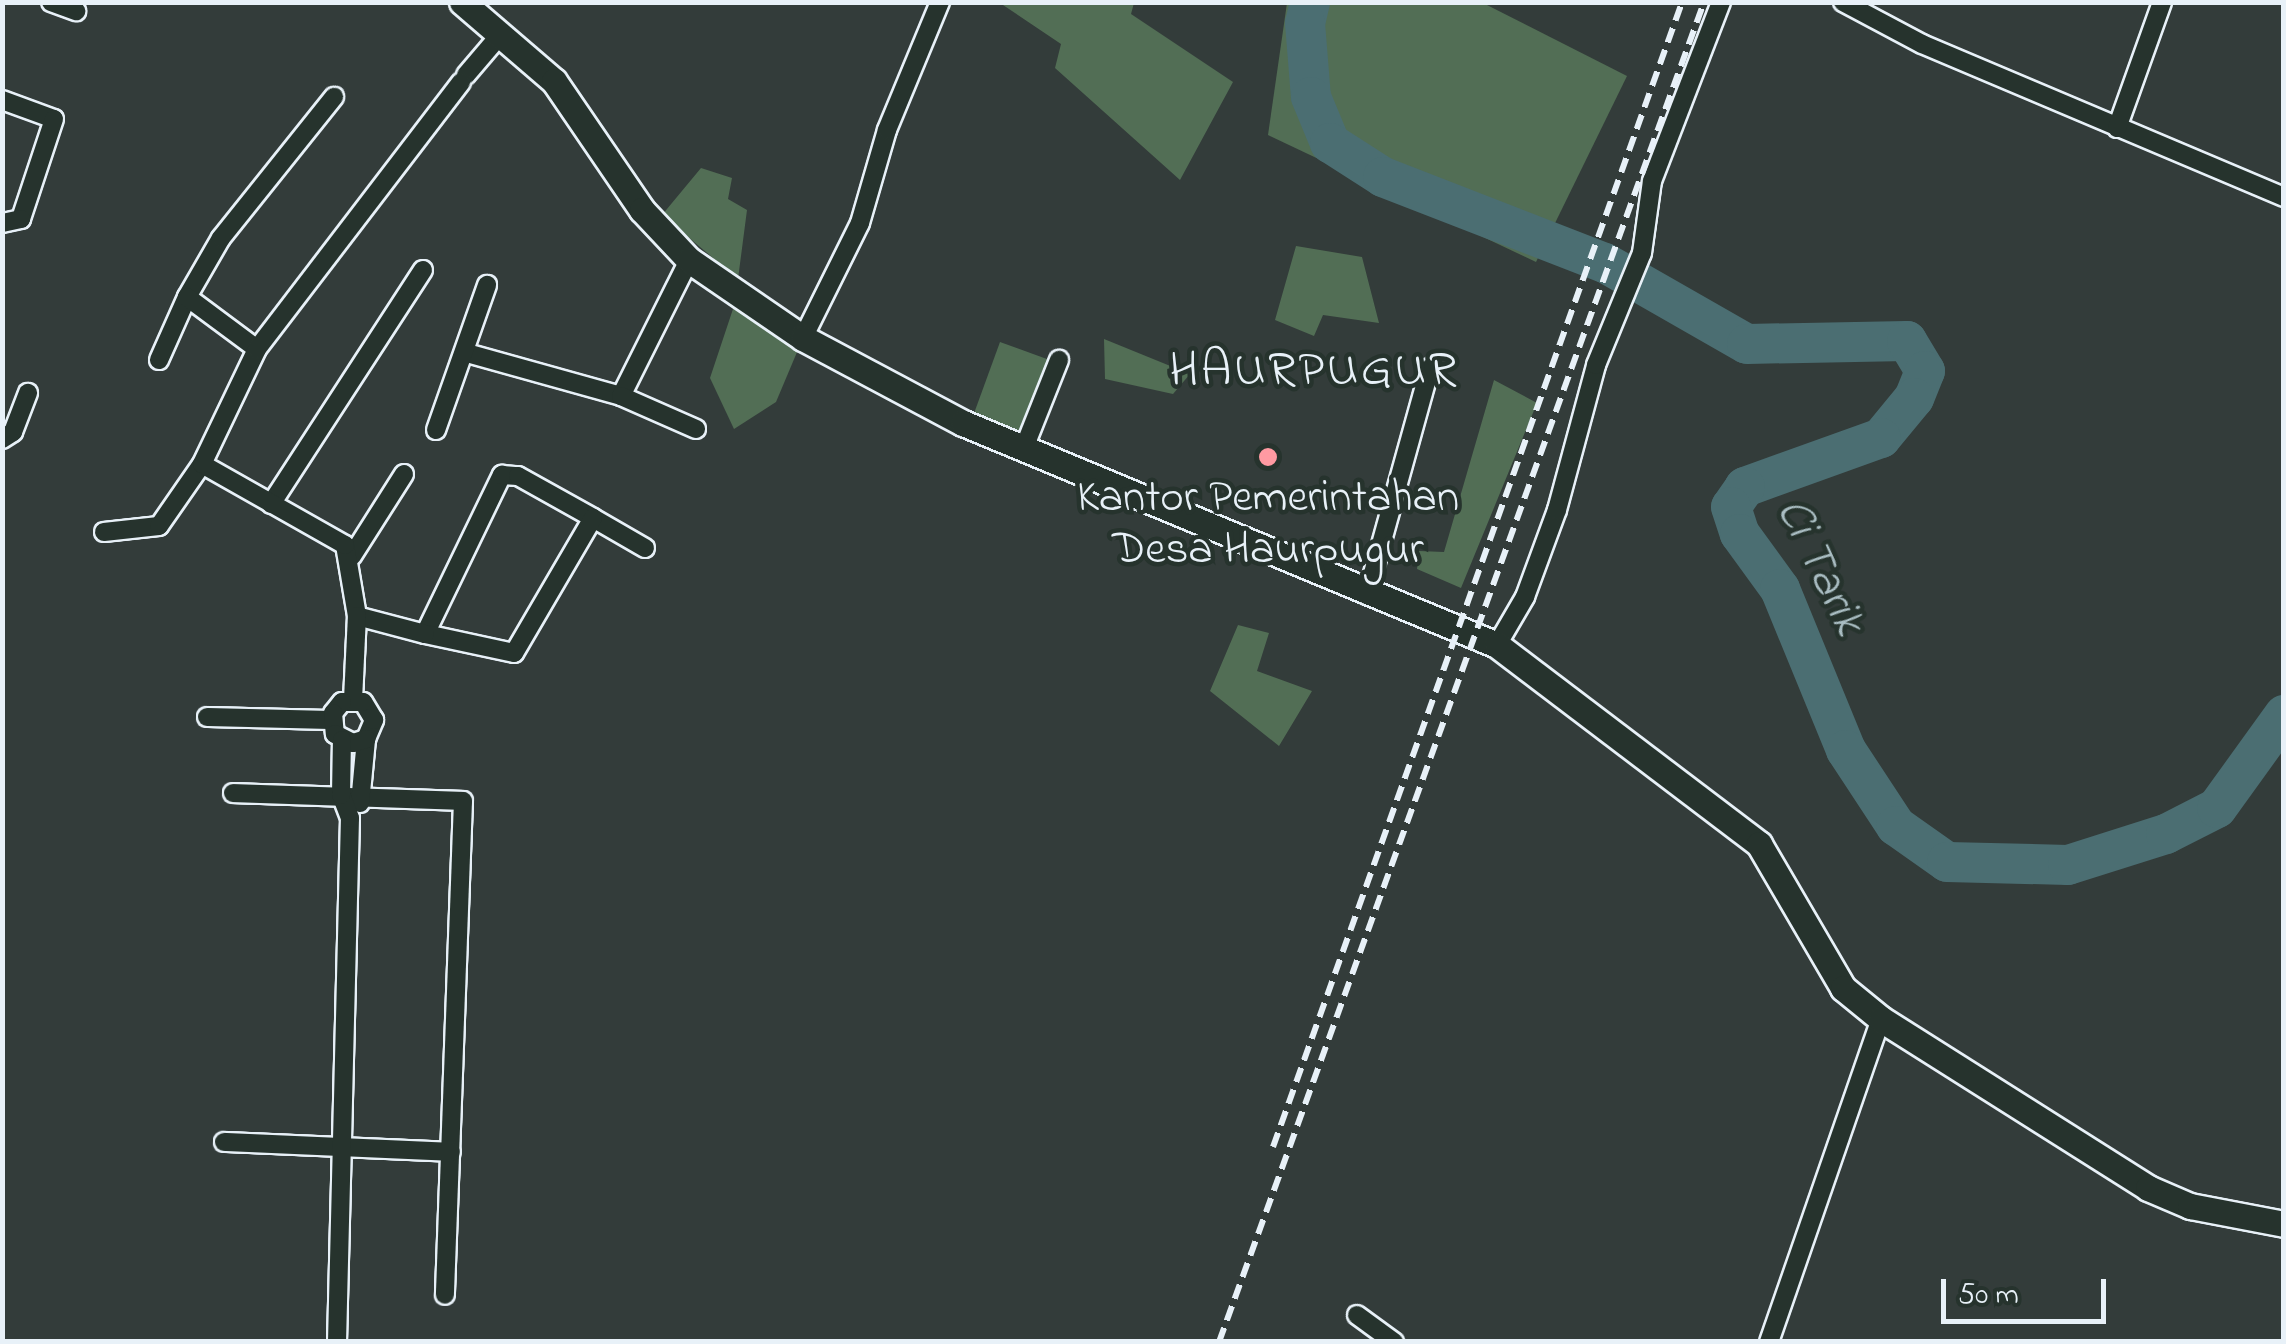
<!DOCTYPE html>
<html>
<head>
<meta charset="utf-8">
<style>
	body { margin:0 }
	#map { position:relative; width:2286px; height:1344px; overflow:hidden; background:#333c3a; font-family:"Indie Flower",sans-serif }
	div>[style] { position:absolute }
	.green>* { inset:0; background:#526e55; transform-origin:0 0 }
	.river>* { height:40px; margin:-20px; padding:0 20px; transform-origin:20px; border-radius:20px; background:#4b6e72 }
	.roads { filter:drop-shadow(2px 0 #e8f1f8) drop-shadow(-2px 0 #e8f1f8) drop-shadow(0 2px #e8f1f8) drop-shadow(0 -2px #e8f1f8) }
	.minor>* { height:18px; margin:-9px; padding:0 9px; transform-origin:9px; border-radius:9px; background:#26332d }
	.secondary>* { height:25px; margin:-12.5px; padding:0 12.5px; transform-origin:12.5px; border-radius:12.5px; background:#26332d }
	.rail>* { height:6px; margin-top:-3px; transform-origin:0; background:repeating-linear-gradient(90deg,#e8f1f8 0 15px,transparent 0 23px) }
	.dots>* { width:28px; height:28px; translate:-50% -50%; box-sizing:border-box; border:5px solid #26332d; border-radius:50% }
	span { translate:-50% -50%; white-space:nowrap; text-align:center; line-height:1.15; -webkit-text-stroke:9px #26332d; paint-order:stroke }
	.poi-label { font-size:45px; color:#e8f1f8 }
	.water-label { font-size:48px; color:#a9bdc2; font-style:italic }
	.quarter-label { font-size:50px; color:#e8f1f8; letter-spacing:2.5px }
	.frame { position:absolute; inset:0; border:5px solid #e8f1f8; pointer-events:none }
	.scale { position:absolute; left:1941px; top:1279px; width:165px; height:45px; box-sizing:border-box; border:5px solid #e8f1f8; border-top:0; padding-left:12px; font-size:30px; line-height:35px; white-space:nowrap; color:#e8f1f8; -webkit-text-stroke:8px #26332d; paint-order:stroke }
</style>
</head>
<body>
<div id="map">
	<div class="green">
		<i style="clip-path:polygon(1000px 3px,1134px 3px,1131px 14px,1233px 82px,1180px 180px,1055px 68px,1061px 44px)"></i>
		<i style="clip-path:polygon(1287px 3px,1483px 3px,1627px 76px,1536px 262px,1268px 135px)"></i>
		<i style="clip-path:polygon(701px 168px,732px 178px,728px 199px,747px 210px,738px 279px,662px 215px)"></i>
		<i style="clip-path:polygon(1296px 246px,1362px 257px,1379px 323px,1323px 315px,1314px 336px,1275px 320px)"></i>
		<i style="clip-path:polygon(734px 306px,800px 345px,776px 402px,734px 429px,710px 378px)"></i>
		<i style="clip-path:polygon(1104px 339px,1190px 374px,1173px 394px,1105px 379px)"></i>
		<i style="left:1000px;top:342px;width:55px;height:78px;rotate:20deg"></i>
		<i style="clip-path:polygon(1494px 380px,1537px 403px,1461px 588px,1417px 569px,1419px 551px,1444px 552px)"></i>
		<i style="clip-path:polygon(1238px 625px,1269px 633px,1257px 671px,1312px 691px,1279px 746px,1210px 691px)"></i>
	</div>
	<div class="river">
		<i style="left:1310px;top:2px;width:22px;rotate:103deg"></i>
		<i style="left:1305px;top:23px;width:74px;rotate:85.4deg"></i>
		<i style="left:1311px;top:97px;width:50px;rotate:67.6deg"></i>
		<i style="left:1330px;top:143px;width:63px;rotate:32.7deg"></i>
		<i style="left:1383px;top:177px;width:238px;rotate:21.2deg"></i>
		<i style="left:1605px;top:263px;width:163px;rotate:29.7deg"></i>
		<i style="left:1747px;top:344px;width:160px;rotate:-1.1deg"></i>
		<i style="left:1907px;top:341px;width:35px;rotate:59deg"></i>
		<i style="left:1925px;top:371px;width:29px;rotate:112deg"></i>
		<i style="left:1914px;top:398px;width:52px;rotate:129.5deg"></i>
		<i style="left:1881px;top:438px;width:145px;rotate:160.2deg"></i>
		<i style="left:1745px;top:487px;width:24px;rotate:125deg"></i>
		<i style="left:1731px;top:507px;width:28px;rotate:72deg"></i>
		<i style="left:1740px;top:534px;width:68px;rotate:54deg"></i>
		<i style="left:1780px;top:589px;width:174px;rotate:67.7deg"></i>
		<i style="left:1846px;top:750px;width:91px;rotate:56.7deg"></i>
		<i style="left:1896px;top:826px;width:62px;rotate:35.2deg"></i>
		<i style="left:1947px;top:862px;width:121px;rotate:1.4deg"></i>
		<i style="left:2068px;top:865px;width:103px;rotate:-17.6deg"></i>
		<i style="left:2166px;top:834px;width:57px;rotate:-27deg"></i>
		<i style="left:2217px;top:808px;width:115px;rotate:-54.2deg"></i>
	</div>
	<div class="roads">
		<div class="minor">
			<i style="left:51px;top:2px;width:27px;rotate:20deg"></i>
			<i style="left:1843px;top:2px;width:89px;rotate:28deg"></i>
			<i style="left:1922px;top:44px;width:393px;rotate:22.9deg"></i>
			<i style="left:466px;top:75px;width:52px;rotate:-49.6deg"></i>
			<i style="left:2px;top:100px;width:55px;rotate:20.1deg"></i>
			<i style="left:54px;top:119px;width:105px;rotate:108.3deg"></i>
			<i style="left:21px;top:219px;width:19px;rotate:168deg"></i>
			<i style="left:2117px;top:128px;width:134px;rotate:-70.3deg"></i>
			<i style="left:187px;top:297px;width:68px;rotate:-60deg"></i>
			<i style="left:221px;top:238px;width:181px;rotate:-51.3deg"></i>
			<i style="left:803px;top:338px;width:128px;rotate:-63.6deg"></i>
			<i style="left:860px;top:223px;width:97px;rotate:-73.8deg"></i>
			<i style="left:887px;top:130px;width:139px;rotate:-67.5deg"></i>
			<i style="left:467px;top:353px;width:160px;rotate:15.6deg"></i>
			<i style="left:621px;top:396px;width:152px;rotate:-63.4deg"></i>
			<i style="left:159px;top:360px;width:69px;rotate:-66deg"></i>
			<i style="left:187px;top:297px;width:87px;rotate:36.6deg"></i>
			<i style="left:621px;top:396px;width:82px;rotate:23.7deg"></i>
			<i style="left:436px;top:430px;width:154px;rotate:-70.6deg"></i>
			<i style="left:2px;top:439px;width:13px;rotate:-32deg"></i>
			<i style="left:13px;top:432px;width:42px;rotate:-69deg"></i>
			<i style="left:1024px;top:448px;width:95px;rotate:-68.3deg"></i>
			<i style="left:271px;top:504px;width:279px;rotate:-57deg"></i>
			<i style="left:593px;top:518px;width:60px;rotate:30deg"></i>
			<i style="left:104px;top:532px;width:55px;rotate:-6.2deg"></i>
			<i style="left:159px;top:526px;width:75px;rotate:-55.3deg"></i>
			<i style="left:352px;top:556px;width:97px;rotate:-57.6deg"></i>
			<i style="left:1367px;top:595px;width:236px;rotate:-74.5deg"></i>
			<i style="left:425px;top:634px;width:177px;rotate:-64.2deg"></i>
			<i style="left:502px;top:475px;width:16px;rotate:4deg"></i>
			<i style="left:518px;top:476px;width:86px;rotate:29.2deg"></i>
			<i style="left:593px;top:518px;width:156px;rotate:120.3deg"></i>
			<i style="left:514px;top:653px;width:91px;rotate:-167.9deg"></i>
			<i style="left:425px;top:634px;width:70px;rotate:-165.2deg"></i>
			<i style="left:357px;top:616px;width:72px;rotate:-99.6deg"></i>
			<i style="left:345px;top:545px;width:164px;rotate:-150.5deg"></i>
			<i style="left:202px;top:464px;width:127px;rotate:-64.4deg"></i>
			<i style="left:257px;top:349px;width:336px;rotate:-52.6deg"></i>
			<i style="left:1497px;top:645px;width:56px;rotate:-59.7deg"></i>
			<i style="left:1525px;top:597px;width:93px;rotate:-69.8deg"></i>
			<i style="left:1557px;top:510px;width:150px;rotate:-74.9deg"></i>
			<i style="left:1596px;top:365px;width:121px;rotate:-67.7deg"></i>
			<i style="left:1642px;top:253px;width:73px;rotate:-82.1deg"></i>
			<i style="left:1652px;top:181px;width:192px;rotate:-68.9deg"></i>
			<i style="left:353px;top:700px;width:84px;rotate:-87.3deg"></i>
			<i style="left:207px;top:717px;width:124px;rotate:1.4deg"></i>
			<i style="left:233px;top:793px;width:230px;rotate:2deg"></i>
			<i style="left:463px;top:801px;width:494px;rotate:92.1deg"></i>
			<i style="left:360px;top:803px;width:64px;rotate:-84.6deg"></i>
			<i style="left:366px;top:739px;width:21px;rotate:-67deg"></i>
			<i style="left:374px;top:720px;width:21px;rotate:-121deg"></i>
			<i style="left:363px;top:702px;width:21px;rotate:180deg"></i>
			<i style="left:342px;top:702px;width:14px;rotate:129deg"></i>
			<i style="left:333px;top:713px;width:21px;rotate:85deg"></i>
			<i style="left:335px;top:734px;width:20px;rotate:27deg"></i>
			<i style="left:353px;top:743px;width:14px;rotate:-17deg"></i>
			<i style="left:224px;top:1142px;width:227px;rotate:2.5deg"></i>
			<i style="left:1357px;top:1315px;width:46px;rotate:36.1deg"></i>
			<i style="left:337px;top:1342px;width:524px;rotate:-88.58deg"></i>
			<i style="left:350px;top:818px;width:25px;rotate:-111deg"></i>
			<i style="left:341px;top:795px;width:55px;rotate:-89deg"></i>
			<i style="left:1769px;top:1342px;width:342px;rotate:-70.9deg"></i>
		</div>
		<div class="secondary">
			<i style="left:462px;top:2px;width:121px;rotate:40.7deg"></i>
			<i style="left:554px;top:81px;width:156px;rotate:55.7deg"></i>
			<i style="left:642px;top:210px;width:69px;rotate:46.8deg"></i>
			<i style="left:689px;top:260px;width:138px;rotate:34.4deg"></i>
			<i style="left:803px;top:338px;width:181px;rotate:28deg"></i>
			<i style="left:963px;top:423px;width:578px;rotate:22.57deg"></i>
			<i style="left:1497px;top:645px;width:329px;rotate:37.2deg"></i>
			<i style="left:1759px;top:844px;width:167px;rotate:59.7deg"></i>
			<i style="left:1843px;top:988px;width:49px;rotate:39.2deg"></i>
			<i style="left:1881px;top:1019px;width:316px;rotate:32.3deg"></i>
			<i style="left:2148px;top:1188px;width:46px;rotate:23.2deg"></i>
			<i style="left:2190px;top:1206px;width:96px;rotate:10.8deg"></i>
		</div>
	</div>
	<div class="rail">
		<i style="left:1273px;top:1147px;width:1216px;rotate:-70.34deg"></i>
		<i style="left:1219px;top:1342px;width:1425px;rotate:-70.1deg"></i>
	</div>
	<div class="dots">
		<i style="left:1268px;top:457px;background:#ff9aa2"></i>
	</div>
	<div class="poi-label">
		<span style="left:1268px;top:526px">Kantor Pemerintahan<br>Desa Haurpugur</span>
	</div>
	<div class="water-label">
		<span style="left:1819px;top:567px;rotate:64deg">Ci Tarik</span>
	</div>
	<div class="quarter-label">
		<span style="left:1314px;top:372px">HAURPUGUR</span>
	</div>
	<div class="frame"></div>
	<div class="scale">50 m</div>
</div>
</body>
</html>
